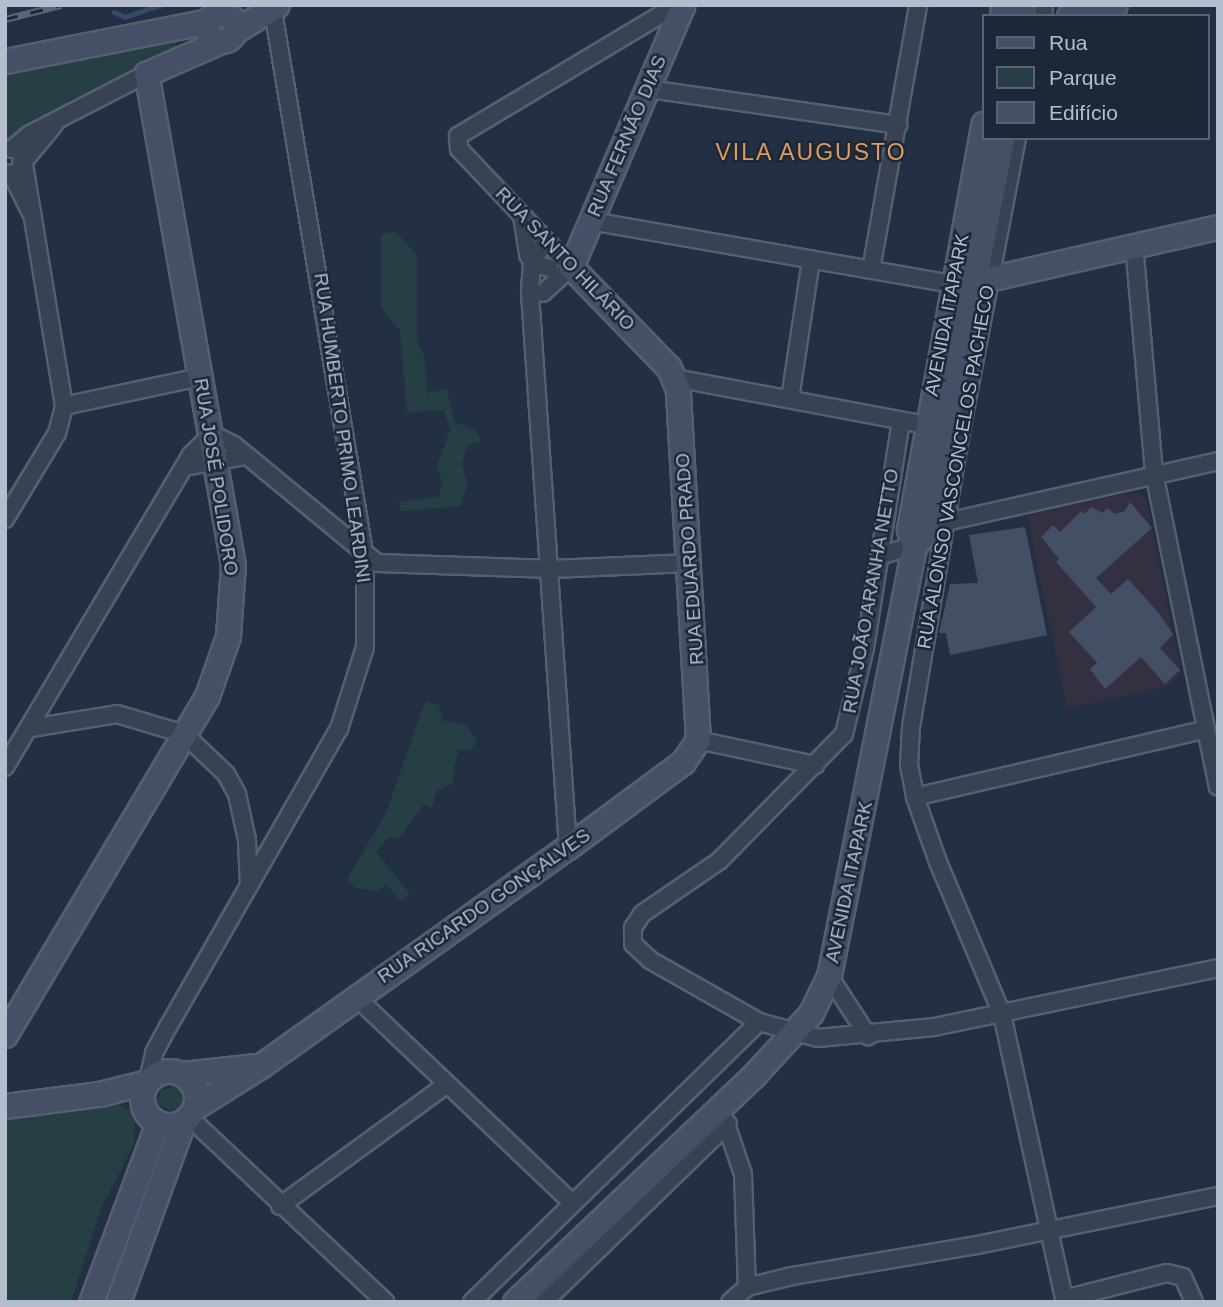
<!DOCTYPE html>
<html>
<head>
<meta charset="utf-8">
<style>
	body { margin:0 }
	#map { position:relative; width:1223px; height:1307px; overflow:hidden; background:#233043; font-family:Helvetica,sans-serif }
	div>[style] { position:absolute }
	.medical>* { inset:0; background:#333042 }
	.green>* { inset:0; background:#253f44 }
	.stream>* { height:4.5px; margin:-2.25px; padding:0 2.25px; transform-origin:2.25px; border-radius:2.25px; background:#354a6b }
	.building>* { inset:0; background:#424f65 }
	.roads { filter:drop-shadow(2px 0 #55606f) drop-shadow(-2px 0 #55606f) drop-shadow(0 2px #55606f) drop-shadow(0 -2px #55606f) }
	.street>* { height:16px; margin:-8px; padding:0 8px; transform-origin:8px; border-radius:8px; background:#384252 }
	.secondary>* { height:23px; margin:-11.5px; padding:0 11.5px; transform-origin:11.5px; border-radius:11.5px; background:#455066 }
	.secondary>.ring { margin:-11.5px; padding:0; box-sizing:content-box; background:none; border:23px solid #455066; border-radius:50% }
	.rail>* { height:7px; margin-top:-3.5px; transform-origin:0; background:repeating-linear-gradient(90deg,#1c2737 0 13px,#596579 0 26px); box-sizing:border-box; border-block:2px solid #596579 }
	span { translate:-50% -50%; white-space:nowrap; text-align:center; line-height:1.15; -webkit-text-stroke:5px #1c2737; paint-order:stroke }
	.street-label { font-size:19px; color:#b4bdcc }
	.quarter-label { font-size:23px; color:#df9a5c; letter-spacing:2px }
	.frame { position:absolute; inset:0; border:7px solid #b4bdcc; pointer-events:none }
	.legend { position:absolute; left:982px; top:14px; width:228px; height:126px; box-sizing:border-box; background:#1c2737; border:2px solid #596373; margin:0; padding:9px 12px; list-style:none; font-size:21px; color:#b4bdcc }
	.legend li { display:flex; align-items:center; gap:14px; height:35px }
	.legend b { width:35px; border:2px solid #596373 }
</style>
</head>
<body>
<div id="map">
	<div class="medical">
		<i style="clip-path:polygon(1135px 492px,1145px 496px,1181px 673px,1167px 687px,1067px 708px,1027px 515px)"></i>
	</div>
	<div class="green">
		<i style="clip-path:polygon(178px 38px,175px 48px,5px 143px,5px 69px)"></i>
		<i style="clip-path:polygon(396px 232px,417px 255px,417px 340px,425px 358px,427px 393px,447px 389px,454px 422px,476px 430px,482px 441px,467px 445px,462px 464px,467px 484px,461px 506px,401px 511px,398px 502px,438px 497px,443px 485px,437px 466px,450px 429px,444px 410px,407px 412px,400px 331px,381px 307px,381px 234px)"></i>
		<i style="clip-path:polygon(425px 702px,439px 705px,443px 721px,467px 725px,477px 741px,471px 750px,458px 749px,452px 784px,436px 791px,432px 807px,424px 804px,400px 837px,388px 838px,376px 852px,410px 894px,400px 901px,387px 885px,375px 891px,355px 888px,347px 879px,386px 813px)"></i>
		<i style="clip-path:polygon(177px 1086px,190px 1094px,195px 1107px,169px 1110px,156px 1102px,161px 1090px)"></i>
		<i style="clip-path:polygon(116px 1103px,135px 1113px,134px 1144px,101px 1209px,71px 1302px,5px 1302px,5px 1117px)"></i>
	</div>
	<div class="stream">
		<i style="left:114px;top:12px;width:12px;rotate:24deg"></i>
		<i style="left:125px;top:17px;width:37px;rotate:-19deg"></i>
	</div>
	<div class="building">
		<i style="clip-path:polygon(1130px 502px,1152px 528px,1096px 578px,1111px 594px,1128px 579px,1158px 612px,1173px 634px,1160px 648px,1180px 670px,1165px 684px,1141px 657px,1105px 689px,1090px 669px,1097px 663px,1069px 632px,1096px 607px,1056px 562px,1059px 559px,1041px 537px,1053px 525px,1060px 532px,1081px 511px,1085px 514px,1091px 507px,1103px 513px,1107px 508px,1115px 514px,1125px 511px)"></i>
		<i style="clip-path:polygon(1025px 527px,1047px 635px,950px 655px,946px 633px,939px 633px,950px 584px,978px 583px,969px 535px)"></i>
	</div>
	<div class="roads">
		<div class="street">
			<i style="left:1043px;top:16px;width:11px;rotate:-85deg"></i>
			<i style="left:649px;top:89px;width:252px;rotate:8.2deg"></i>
			<i style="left:1017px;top:138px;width:298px;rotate:100.8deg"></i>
			<i style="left:961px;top:431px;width:300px;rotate:99.6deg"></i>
			<i style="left:911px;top:727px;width:38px;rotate:93deg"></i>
			<i style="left:909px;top:765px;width:33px;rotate:79deg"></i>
			<i style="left:915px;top:797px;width:69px;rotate:70.5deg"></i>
			<i style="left:938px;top:862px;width:165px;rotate:67.2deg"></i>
			<i style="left:1002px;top:1014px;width:295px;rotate:77.7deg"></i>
			<i style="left:12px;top:149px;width:23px;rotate:-40deg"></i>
			<i style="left:30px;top:134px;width:131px;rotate:-27.3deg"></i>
			<i style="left:24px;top:161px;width:47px;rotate:-50.2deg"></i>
			<i style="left:5px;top:174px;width:15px;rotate:-4deg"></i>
			<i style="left:20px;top:173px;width:16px;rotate:-83deg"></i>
			<i style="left:12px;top:175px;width:42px;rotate:63.4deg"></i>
			<i style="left:522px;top:216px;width:39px;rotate:81deg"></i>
			<i style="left:528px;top:255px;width:13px;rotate:51deg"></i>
			<i style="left:536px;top:265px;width:14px;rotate:12deg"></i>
			<i style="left:591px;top:221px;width:366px;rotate:9.9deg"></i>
			<i style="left:546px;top:241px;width:25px;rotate:124deg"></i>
			<i style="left:532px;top:262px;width:31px;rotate:94deg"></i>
			<i style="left:530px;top:293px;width:555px;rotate:86.08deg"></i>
			<i style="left:1134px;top:244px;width:230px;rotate:85deg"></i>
			<i style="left:1154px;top:473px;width:320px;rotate:78.5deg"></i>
			<i style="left:871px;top:270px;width:269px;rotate:-79.9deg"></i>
			<i style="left:543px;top:293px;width:38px;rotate:-43deg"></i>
			<i style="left:571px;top:267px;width:163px;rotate:-133.5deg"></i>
			<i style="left:459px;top:149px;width:13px;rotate:-94deg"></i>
			<i style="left:458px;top:136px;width:255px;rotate:-30.9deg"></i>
			<i style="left:675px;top:378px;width:267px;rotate:10.6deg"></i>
			<i style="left:790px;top:399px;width:141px;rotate:-81.4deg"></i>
			<i style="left:64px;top:406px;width:139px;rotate:-12deg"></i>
			<i style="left:901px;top:421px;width:230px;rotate:99deg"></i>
			<i style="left:865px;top:648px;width:89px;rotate:103.7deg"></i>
			<i style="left:844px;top:734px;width:178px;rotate:134.5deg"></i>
			<i style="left:719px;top:861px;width:93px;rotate:145.5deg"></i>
			<i style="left:642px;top:914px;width:17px;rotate:123deg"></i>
			<i style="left:633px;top:928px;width:16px;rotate:90deg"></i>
			<i style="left:633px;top:944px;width:23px;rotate:43deg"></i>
			<i style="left:650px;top:960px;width:125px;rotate:29.6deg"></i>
			<i style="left:759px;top:1022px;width:61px;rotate:15.2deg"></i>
			<i style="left:818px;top:1038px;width:117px;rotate:-5.4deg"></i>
			<i style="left:934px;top:1027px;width:290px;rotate:-11.7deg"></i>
			<i style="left:184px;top:467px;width:62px;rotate:-10.2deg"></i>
			<i style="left:5px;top:519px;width:100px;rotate:-58.8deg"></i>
			<i style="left:57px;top:433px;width:28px;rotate:-75deg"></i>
			<i style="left:64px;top:406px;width:244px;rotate:-99.4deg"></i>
			<i style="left:939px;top:528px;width:9px;rotate:-41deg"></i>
			<i style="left:946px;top:522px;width:279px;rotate:-12.6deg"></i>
			<i style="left:879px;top:556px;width:42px;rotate:-16.7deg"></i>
			<i style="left:31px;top:728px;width:87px;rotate:-9.2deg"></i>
			<i style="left:117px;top:714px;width:70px;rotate:16.6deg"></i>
			<i style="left:184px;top:734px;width:58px;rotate:43.6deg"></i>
			<i style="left:226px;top:774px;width:23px;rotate:61deg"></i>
			<i style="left:237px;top:794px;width:47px;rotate:77.7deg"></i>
			<i style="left:247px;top:840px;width:45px;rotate:87.5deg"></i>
			<i style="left:698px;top:740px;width:120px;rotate:12.1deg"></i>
			<i style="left:5px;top:767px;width:363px;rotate:-59.2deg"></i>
			<i style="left:191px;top:455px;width:30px;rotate:-45deg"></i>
			<i style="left:212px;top:434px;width:25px;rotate:27deg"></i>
			<i style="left:234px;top:445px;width:185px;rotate:39.5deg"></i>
			<i style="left:377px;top:563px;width:175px;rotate:2deg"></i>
			<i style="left:552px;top:569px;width:139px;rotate:-2.5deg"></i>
			<i style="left:915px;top:797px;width:296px;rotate:-13.1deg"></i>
			<i style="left:829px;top:976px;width:72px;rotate:57deg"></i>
			<i style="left:356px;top:997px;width:298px;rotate:43.6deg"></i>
			<i style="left:148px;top:1080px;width:28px;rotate:-77deg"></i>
			<i style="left:154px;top:1053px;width:30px;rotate:-62deg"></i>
			<i style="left:168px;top:1027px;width:344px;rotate:-60.2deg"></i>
			<i style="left:339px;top:729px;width:86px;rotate:-72.4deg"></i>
			<i style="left:365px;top:647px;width:90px;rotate:-90deg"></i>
			<i style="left:365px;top:557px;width:560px;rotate:-99.56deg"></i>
			<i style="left:189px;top:1117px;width:270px;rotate:43.3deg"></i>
			<i style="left:724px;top:1118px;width:59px;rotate:71.3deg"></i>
			<i style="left:743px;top:1174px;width:113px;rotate:88deg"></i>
			<i style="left:280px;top:1206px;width:205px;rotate:-36.1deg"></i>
			<i style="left:1064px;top:1299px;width:106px;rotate:-14.2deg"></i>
			<i style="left:1167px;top:1273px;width:16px;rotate:14deg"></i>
			<i style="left:1183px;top:1277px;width:27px;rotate:66deg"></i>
			<i style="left:472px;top:1302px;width:401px;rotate:-44.3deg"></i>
			<i style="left:544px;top:1302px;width:256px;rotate:-44.1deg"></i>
			<i style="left:730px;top:1302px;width:23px;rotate:-41deg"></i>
			<i style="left:747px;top:1287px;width:46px;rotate:-13.7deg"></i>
			<i style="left:792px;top:1276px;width:188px;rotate:-9.5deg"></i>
			<i style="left:977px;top:1245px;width:246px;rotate:-11.5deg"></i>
		</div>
		<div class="secondary">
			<i style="left:1022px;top:5px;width:11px;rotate:85deg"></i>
			<i class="ring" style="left:207px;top:13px;width:5px;height:5px"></i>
			<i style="left:1002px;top:16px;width:11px;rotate:-85deg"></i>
			<i style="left:1069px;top:16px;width:47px;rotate:-13.4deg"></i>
			<i style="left:235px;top:31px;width:49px;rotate:-31.8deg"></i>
			<i style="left:5px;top:61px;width:207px;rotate:-11.1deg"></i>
			<i style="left:146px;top:74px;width:82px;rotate:-23.7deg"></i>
			<i style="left:962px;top:285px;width:262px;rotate:-12.8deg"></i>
			<i style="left:914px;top:547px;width:19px;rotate:-106deg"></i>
			<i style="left:909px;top:529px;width:412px;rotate:-79.6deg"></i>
			<i style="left:5px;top:1035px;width:395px;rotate:-59.2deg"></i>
			<i style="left:207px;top:696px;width:64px;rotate:-70.7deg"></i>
			<i style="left:228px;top:636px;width:71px;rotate:-86deg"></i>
			<i style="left:233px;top:565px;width:499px;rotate:-100deg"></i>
			<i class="ring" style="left:142px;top:1071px;width:31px;height:31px"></i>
			<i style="left:183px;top:1074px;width:73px;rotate:-6.3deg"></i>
			<i style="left:5px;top:1106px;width:95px;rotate:-7.3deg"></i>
			<i style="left:99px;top:1094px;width:49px;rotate:-14deg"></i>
			<i style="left:195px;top:1107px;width:79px;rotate:-32.1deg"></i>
			<i style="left:262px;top:1065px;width:376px;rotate:-35.5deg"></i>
			<i style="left:568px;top:847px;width:143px;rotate:-36.5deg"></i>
			<i style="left:683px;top:762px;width:27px;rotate:-56deg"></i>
			<i style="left:698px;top:740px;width:351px;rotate:-93.3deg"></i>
			<i style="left:678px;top:390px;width:24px;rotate:-112deg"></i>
			<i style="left:669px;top:368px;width:141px;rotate:-134.1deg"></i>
			<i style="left:571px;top:267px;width:285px;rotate:-66.9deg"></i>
			<i style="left:91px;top:1302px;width:191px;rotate:-69.5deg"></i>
			<i style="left:118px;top:1302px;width:191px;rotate:-70.1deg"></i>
			<i style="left:515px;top:1302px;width:330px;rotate:-43.5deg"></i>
			<i style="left:754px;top:1075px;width:84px;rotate:-47.4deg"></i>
			<i style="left:811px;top:1013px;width:41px;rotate:-64.1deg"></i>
			<i style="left:829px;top:976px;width:437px;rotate:-78.8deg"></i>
			<i style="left:914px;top:547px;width:19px;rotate:-54deg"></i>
			<i style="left:925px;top:532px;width:401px;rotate:-78.9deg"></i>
		</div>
	</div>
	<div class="rail">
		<i style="left:5px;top:19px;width:58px;rotate:-14deg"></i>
	</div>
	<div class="street-label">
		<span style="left:627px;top:136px;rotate:-67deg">RUA FERNÃO DIAS</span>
		<span style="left:565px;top:259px;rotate:46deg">RUA SANTO HILÁRIO</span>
		<span style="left:947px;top:315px;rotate:-79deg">AVENIDA ITAPARK</span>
		<span style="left:342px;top:428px;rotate:82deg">RUA HUMBERTO PRIMO LEARDINI</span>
		<span style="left:956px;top:467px;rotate:-80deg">RUA ALONSO VASCONCELOS PACHECO</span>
		<span style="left:216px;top:477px;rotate:81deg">RUA JOSÉ POLIDORO</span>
		<span style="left:690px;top:559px;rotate:-94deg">RUA EDUARDO PRADO</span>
		<span style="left:871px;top:591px;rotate:-80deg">RUA JOÃO ARANHA NETTO</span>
		<span style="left:849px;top:882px;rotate:-78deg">AVENIDA ITAPARK</span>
		<span style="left:484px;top:906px;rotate:-35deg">RUA RICARDO GONÇALVES</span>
	</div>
	<div class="quarter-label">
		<span style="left:811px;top:152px">VILA AUGUSTO</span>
	</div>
	<div class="frame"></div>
	<ul class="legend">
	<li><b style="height:9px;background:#455066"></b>Rua</li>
	<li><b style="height:19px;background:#253f44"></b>Parque</li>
	<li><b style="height:19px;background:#424f65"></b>Edifício</li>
	</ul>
</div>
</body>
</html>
